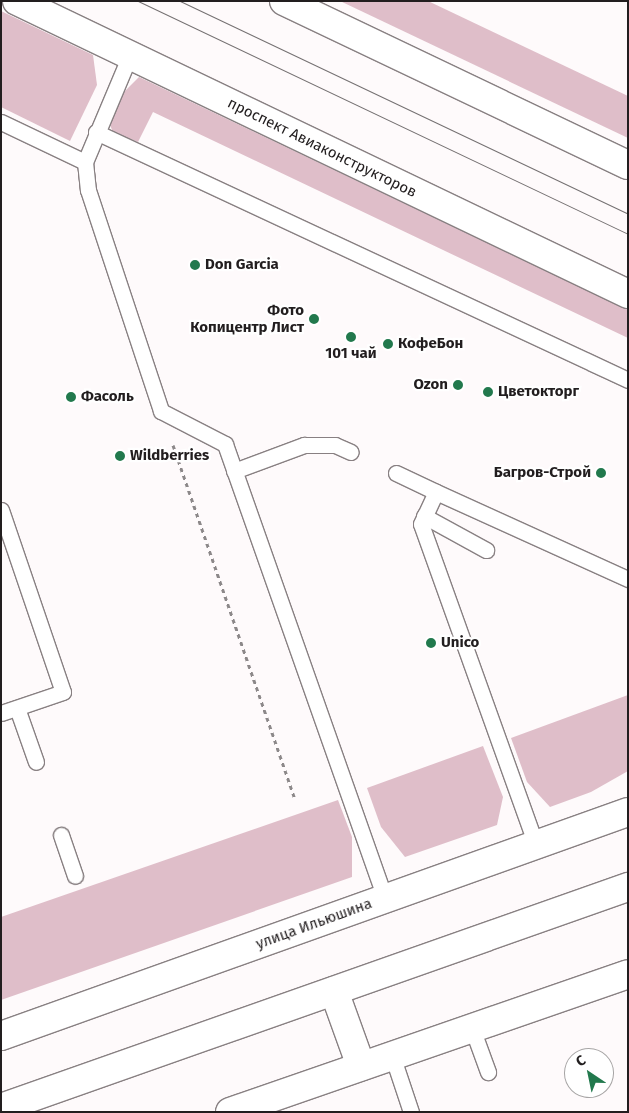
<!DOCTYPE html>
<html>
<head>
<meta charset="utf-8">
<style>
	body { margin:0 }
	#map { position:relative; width:629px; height:1113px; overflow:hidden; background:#fefafb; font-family:"Fira Sans",sans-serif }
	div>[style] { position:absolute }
	.green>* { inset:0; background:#dfbec9 }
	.path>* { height:3px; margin-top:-1.5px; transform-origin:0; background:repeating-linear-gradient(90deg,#8c8889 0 4px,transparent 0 8px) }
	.roads { filter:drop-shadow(1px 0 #888082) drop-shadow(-1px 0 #888082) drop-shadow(0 1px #888082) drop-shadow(0 -1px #888082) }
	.service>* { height:15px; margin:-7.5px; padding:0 7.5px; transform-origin:7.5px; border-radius:7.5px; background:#fff }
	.minor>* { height:28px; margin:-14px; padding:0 14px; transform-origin:14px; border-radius:14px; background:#fff }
	.tertiary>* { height:28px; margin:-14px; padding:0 14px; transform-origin:14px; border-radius:14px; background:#fff }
	.secondary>* { height:28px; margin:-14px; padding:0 14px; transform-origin:14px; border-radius:14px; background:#fff }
	.tram>* { height:1px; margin:-0.5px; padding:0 0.5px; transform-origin:0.5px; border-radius:0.5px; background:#747071 }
	.dots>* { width:14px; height:14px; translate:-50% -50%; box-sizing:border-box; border:2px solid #fff; border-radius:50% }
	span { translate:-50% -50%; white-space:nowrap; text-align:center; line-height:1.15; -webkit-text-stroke:4.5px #fff; paint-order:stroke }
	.street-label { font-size:15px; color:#221e1f }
	.poi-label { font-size:15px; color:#221e1f; font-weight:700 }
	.left { translate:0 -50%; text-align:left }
	.right { translate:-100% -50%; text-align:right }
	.frame { position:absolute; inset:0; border:2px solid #221e1f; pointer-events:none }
	.north { position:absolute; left:564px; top:1048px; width:50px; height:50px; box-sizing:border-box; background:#fff; border:1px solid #a7a5a5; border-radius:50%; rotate:326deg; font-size:14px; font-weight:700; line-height:20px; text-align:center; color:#221e1f }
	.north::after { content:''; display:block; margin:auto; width:18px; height:22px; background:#22794d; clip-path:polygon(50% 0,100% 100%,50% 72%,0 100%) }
</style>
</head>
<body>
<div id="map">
	<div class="green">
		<i style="clip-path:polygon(340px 1px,428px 1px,628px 96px,628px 138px)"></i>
		<i style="clip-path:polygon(1px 11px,93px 55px,97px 85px,70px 141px,1px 107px)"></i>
		<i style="clip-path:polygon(139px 77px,628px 310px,628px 338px,153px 112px,138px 142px,113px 132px,109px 123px,118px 98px)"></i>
		<i style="clip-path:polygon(628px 695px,628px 771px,591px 792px,550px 807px,527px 782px,511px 738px)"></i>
		<i style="clip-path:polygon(483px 746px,503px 797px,497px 825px,405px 857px,381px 827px,367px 788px)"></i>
		<i style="clip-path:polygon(338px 800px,352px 837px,352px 877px,1px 1000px,1px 917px)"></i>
	</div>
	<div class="path">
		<i style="left:173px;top:445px;width:374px;rotate:71deg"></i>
	</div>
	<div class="roads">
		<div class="service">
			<i style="left:1px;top:122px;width:93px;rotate:25.5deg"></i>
			<i style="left:85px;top:162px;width:28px;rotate:84deg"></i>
			<i style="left:88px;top:190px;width:233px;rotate:71.7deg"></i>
			<i style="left:161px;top:411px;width:72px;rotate:27.3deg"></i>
			<i style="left:225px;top:444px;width:482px;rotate:70.6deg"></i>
			<i style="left:96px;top:132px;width:587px;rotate:24.99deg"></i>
			<i style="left:85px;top:162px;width:116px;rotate:-67.2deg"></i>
			<i style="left:234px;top:471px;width:75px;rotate:-20.4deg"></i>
			<i style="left:304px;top:445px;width:31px"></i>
			<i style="left:335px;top:445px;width:17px;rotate:24deg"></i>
			<i style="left:396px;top:473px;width:44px;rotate:25.4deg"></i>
			<i style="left:1px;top:510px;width:192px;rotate:71.2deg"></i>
			<i style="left:63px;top:692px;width:65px;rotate:161.3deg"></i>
			<i style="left:424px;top:516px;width:71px;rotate:28.7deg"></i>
			<i style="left:17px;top:708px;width:57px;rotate:70.6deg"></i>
			<i style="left:61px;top:835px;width:43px;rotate:71.1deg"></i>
			<i style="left:536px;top:845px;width:341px;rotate:-109.7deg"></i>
			<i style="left:421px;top:524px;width:35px;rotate:-65deg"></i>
			<i style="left:436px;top:492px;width:211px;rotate:24.4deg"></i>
			<i style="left:472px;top:1028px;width:47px;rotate:70deg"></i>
			<i style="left:392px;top:1055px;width:60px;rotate:71.6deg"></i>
		</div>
		<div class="minor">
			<i style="left:334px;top:991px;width:80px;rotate:70.2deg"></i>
			<i style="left:230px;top:1112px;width:421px;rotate:-19.1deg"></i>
		</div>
		<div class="tertiary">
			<i style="left:17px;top:1px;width:678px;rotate:25.62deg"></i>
			<i style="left:284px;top:1px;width:381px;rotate:25.5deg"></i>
		</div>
		<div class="secondary">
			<i style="left:1px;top:1036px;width:666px;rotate:-19.66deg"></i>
			<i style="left:1px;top:1108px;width:665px;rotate:-19.42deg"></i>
		</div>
	</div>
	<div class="tram">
		<i style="left:138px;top:1px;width:543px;rotate:25.43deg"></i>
		<i style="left:180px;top:1px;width:496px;rotate:25.4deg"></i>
	</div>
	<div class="dots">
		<i style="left:195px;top:265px;background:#22794d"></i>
		<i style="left:314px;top:319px;background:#22794d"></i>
		<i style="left:351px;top:337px;background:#22794d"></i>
		<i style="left:388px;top:344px;background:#22794d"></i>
		<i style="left:458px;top:385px;background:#22794d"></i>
		<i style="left:488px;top:392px;background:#22794d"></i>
		<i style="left:71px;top:397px;background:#22794d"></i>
		<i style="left:120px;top:456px;background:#22794d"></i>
		<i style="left:601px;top:473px;background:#22794d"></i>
		<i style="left:431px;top:643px;background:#22794d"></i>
	</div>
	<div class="street-label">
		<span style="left:322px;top:148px;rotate:26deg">проспект Авиаконструкторов</span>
		<span style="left:314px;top:924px;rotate:-20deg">улица Ильюшина</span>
	</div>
	<div class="poi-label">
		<span class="left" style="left:205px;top:265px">Don Garcia</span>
		<span class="right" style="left:304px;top:319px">Фото<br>Копицентр Лист</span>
		<span class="left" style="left:398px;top:344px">КофеБон</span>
		<span style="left:351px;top:354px">101 чай</span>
		<span class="right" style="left:448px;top:385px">Ozon</span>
		<span class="left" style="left:498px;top:392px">Цветокторг</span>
		<span class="left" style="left:81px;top:397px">Фасоль</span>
		<span class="left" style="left:130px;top:456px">Wildberries</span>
		<span class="right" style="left:591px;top:473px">Багров-Строй</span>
		<span class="left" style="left:441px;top:643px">Unico</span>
	</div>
	<div class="frame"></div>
	<div class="north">С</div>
</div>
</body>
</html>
